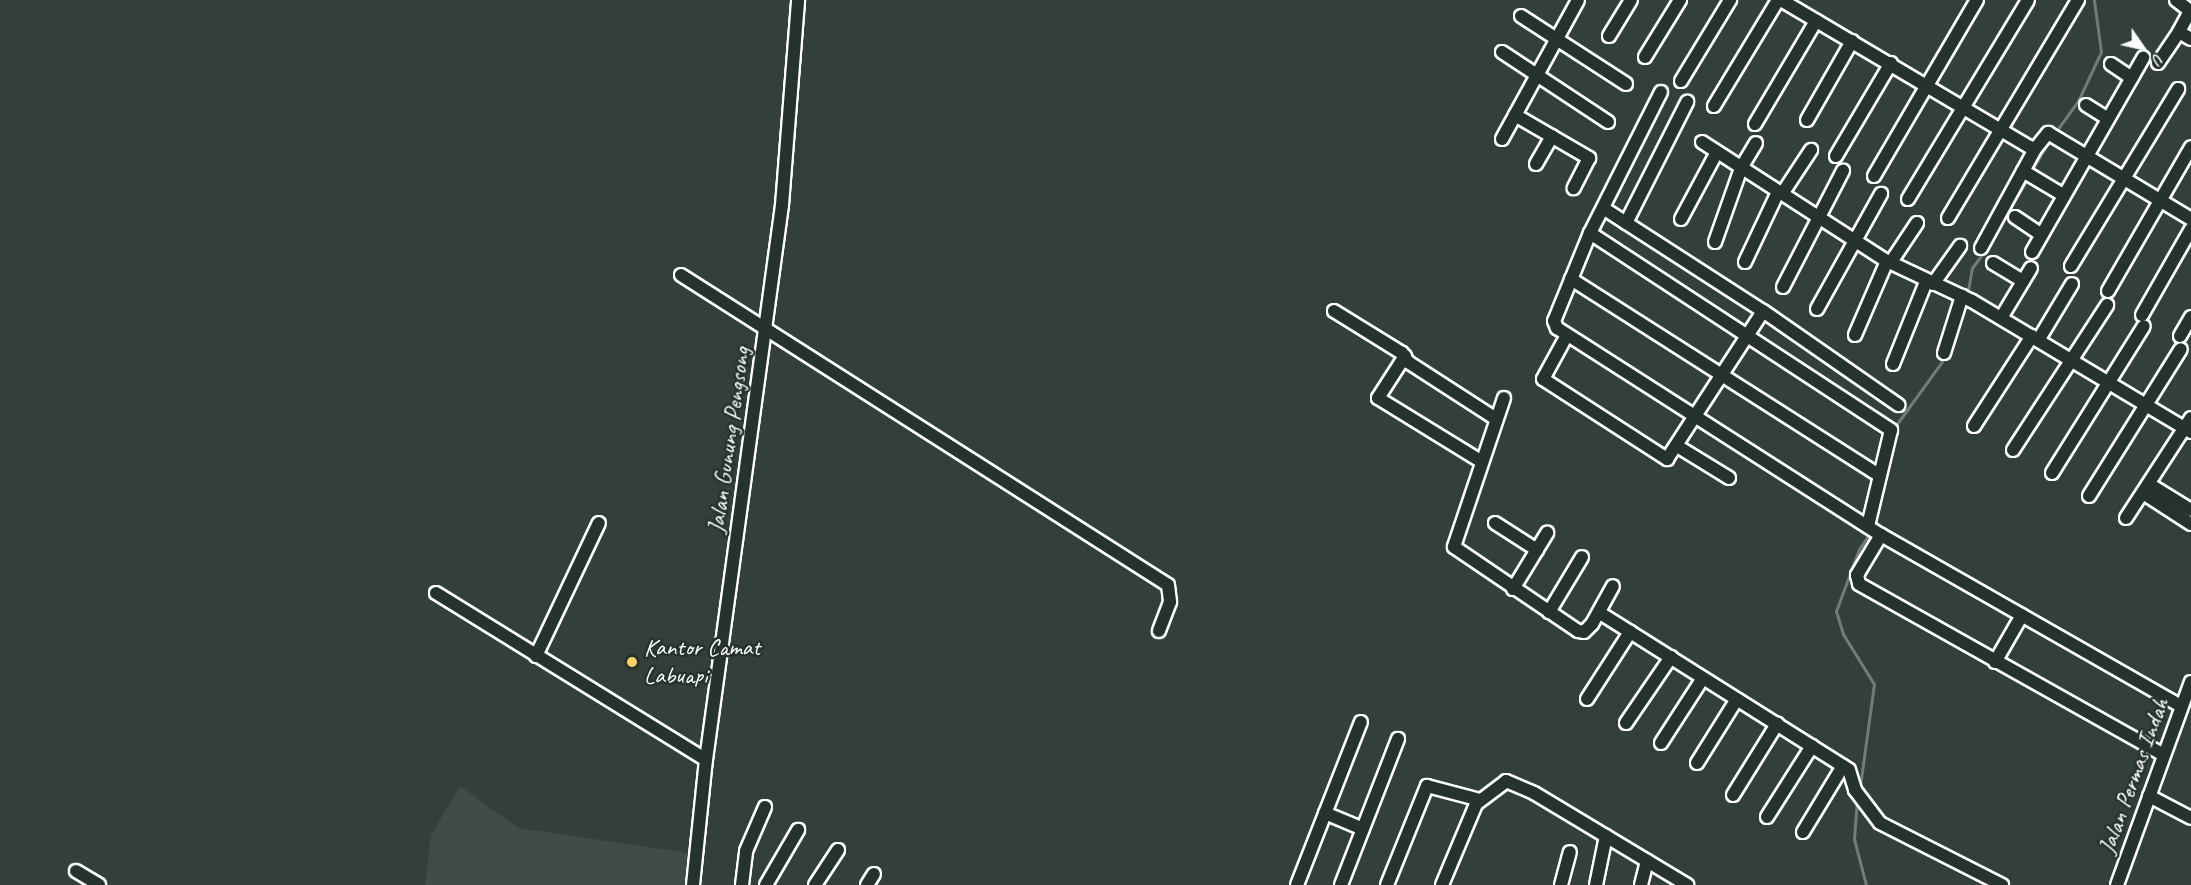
<!DOCTYPE html>
<html>
<head>
<meta charset="utf-8">
<style>
	body { margin:0 }
	#map { position:relative; width:2191px; height:885px; overflow:hidden; background:#333f3a; font-family:Caveat,sans-serif }
	div>[style] { position:absolute }
	.built>* { inset:0; background:#404c47 }
	.stream>* { height:3px; margin:-1.5px; padding:0 1.5px; transform-origin:1.5px; border-radius:1.5px; background:#737b78 }
	.roads { filter:drop-shadow(2px 0 #fff) drop-shadow(-2px 0 #fff) drop-shadow(0 2px #fff) drop-shadow(0 -2px #fff) }
	.minor>* { height:12px; margin:-6px; padding:0 6px; transform-origin:6px; border-radius:6px; background:#26332d }
	.dots>* { width:16px; height:16px; translate:-50% -50%; box-sizing:border-box; border:3px solid #26332d; border-radius:50% }
	span { translate:-50% -50%; white-space:nowrap; text-align:center; line-height:1.15; -webkit-text-stroke:5px #26332d; paint-order:stroke }
	.street-label { font-size:24px; color:#fff }
	.poi-label { font-size:24px; color:#fff }
	.left { translate:0 -50%; text-align:left }
	.north { position:absolute; left:2113px; top:18px; width:60px; height:60px; -webkit-text-stroke:4px #26332d; paint-order:stroke; rotate:124deg; font-size:16px; font-weight:700; line-height:24px; text-align:center; color:#fff }
	.north::after { content:''; display:block; margin:auto; width:21px; height:27px; background:#fff; clip-path:polygon(50% 0,100% 100%,50% 72%,0 100%) }
</style>
</head>
<body>
<div id="map">
	<div class="built">
		<i style="clip-path:polygon(460px 786px,518px 828px,689px 853px,684px 885px,425px 885px,431px 835px)"></i>
	</div>
	<div class="stream">
		<i style="left:2054px;top:134px;width:41px;rotate:-54deg"></i>
		<i style="left:2078px;top:101px;width:54px;rotate:-64.9deg"></i>
		<i style="left:2101px;top:52px;width:52px;rotate:-97.7deg"></i>
		<i style="left:2031px;top:172px;width:34px;rotate:-60deg"></i>
		<i style="left:1993px;top:237px;width:69px;rotate:-59.3deg"></i>
		<i style="left:1967px;top:296px;width:28px;rotate:-80deg"></i>
		<i style="left:1972px;top:268px;width:19px;rotate:-54deg"></i>
		<i style="left:1957px;top:331px;width:15px;rotate:-70deg"></i>
		<i style="left:1894px;top:428px;width:89px;rotate:-54.2deg"></i>
		<i style="left:1873px;top:527px;width:56px;rotate:-75.5deg"></i>
		<i style="left:1860px;top:786px;width:103px;rotate:-82.2deg"></i>
		<i style="left:1874px;top:684px;width:59px;rotate:-121.8deg"></i>
		<i style="left:1843px;top:634px;width:24px;rotate:-107deg"></i>
		<i style="left:1836px;top:611px;width:66px;rotate:-69.6deg"></i>
		<i style="left:1859px;top:549px;width:19px;rotate:-55deg"></i>
		<i style="left:1857px;top:799px;width:40px;rotate:94.3deg"></i>
		<i style="left:1854px;top:839px;width:48px;rotate:75.4deg"></i>
	</div>
	<div class="roads">
		<div class="minor">
			<i style="left:1781px;top:0;width:289px;rotate:30.6deg"></i>
			<i style="left:2030px;top:147px;width:5px;rotate:22deg"></i>
			<i style="left:2035px;top:149px;width:21px;rotate:-51deg"></i>
			<i style="left:2048px;top:133px;width:167px;rotate:31deg"></i>
			<i style="left:2176px;top:0;width:18px;rotate:38deg"></i>
			<i style="left:2190px;top:11px;width:24px;rotate:118deg"></i>
			<i style="left:1521px;top:16px;width:125px;rotate:32.9deg"></i>
			<i style="left:1609px;top:36px;width:42px;rotate:-58.6deg"></i>
			<i style="left:1502px;top:52px;width:127px;rotate:33.4deg"></i>
			<i style="left:1645px;top:57px;width:67px;rotate:-58.4deg"></i>
			<i style="left:2158px;top:63px;width:37px;rotate:-56deg"></i>
			<i style="left:2179px;top:32px;width:14px;rotate:30deg"></i>
			<i style="left:2111px;top:64px;width:25px;rotate:34deg"></i>
			<i style="left:1681px;top:81px;width:95px;rotate:-58.8deg"></i>
			<i style="left:1661px;top:92px;width:158px;rotate:116.7deg"></i>
			<i style="left:1590px;top:233px;width:95px;rotate:112.2deg"></i>
			<i style="left:1554px;top:321px;width:8px;rotate:67deg"></i>
			<i style="left:1557px;top:328px;width:384px;rotate:32.6deg"></i>
			<i style="left:1881px;top:535px;width:345px;rotate:29.7deg"></i>
			<i style="left:2086px;top:105px;width:25px;rotate:32deg"></i>
			<i style="left:1714px;top:106px;width:124px;rotate:-58.9deg"></i>
			<i style="left:1515px;top:115px;width:86px;rotate:30.2deg"></i>
			<i style="left:1589px;top:158px;width:34px;rotate:117deg"></i>
			<i style="left:1807px;top:120px;width:91px;rotate:-60.3deg"></i>
			<i style="left:1755px;top:124px;width:120px;rotate:-59.4deg"></i>
			<i style="left:1502px;top:139px;width:158px;rotate:-61.3deg"></i>
			<i style="left:1702px;top:142px;width:220px;rotate:32.8deg"></i>
			<i style="left:1887px;top:261px;width:94px;rotate:25.2deg"></i>
			<i style="left:1972px;top:301px;width:255px;rotate:30.9deg"></i>
			<i style="left:1836px;top:156px;width:108px;rotate:-59.4deg"></i>
			<i style="left:1536px;top:164px;width:32px;rotate:-60deg"></i>
			<i style="left:2023px;top:171px;width:47px;rotate:31deg"></i>
			<i style="left:1874px;top:176px;width:204px;rotate:-59.7deg"></i>
			<i style="left:1782px;top:194px;width:53px;rotate:-56.6deg"></i>
			<i style="left:1908px;top:199px;width:232px;rotate:-58.9deg"></i>
			<i style="left:1603px;top:208px;width:190px;rotate:32.8deg"></i>
			<i style="left:2015px;top:217px;width:30px;rotate:34deg"></i>
			<i style="left:1948px;top:218px;width:254px;rotate:-59.2deg"></i>
			<i style="left:1681px;top:219px;width:76px;rotate:-61.8deg"></i>
			<i style="left:1626px;top:223px;width:136px;rotate:-63.2deg"></i>
			<i style="left:1590px;top:233px;width:360px;rotate:33.2deg"></i>
			<i style="left:1891px;top:430px;width:99px;rotate:103.5deg"></i>
			<i style="left:1715px;top:242px;width:78px;rotate:-70.6deg"></i>
			<i style="left:1741px;top:168px;width:29px;rotate:-59deg"></i>
			<i style="left:1981px;top:248px;width:113px;rotate:-61.4deg"></i>
			<i style="left:2032px;top:252px;width:224px;rotate:-60.2deg"></i>
			<i style="left:1745px;top:262px;width:77px;rotate:-64.8deg"></i>
			<i style="left:1891px;top:262px;width:47px;rotate:-56.3deg"></i>
			<i style="left:1993px;top:263px;width:35px;rotate:31deg"></i>
			<i style="left:2071px;top:266px;width:207px;rotate:-58.8deg"></i>
			<i style="left:681px;top:275px;width:577px;rotate:32.48deg"></i>
			<i style="left:1168px;top:585px;width:17px;rotate:83deg"></i>
			<i style="left:1170px;top:602px;width:31px;rotate:111deg"></i>
			<i style="left:1571px;top:279px;width:366px;rotate:32.5deg"></i>
			<i style="left:1933px;top:284px;width:47px;rotate:-54.6deg"></i>
			<i style="left:1783px;top:287px;width:131px;rotate:-62.7deg"></i>
			<i style="left:2108px;top:291px;width:166px;rotate:-60deg"></i>
			<i style="left:1817px;top:309px;width:132px;rotate:-60.9deg"></i>
			<i style="left:1334px;top:311px;width:80px;rotate:31.7deg"></i>
			<i style="left:1402px;top:353px;width:11px;rotate:56deg"></i>
			<i style="left:1408px;top:362px;width:105px;rotate:32.9deg"></i>
			<i style="left:2142px;top:315px;width:99px;rotate:-60.3deg"></i>
			<i style="left:2001px;top:318px;width:58px;rotate:-59deg"></i>
			<i style="left:1567px;top:335px;width:50px;rotate:118.6deg"></i>
			<i style="left:1543px;top:379px;width:148px;rotate:32.8deg"></i>
			<i style="left:1667px;top:459px;width:176px;rotate:-57deg"></i>
			<i style="left:1763px;top:311px;width:165px;rotate:34.8deg"></i>
			<i style="left:1855px;top:335px;width:81px;rotate:-66.6deg"></i>
			<i style="left:2180px;top:336px;width:22px;rotate:-60deg"></i>
			<i style="left:2039px;top:339px;width:64px;rotate:-59deg"></i>
			<i style="left:1944px;top:353px;width:60px;rotate:-72.5deg"></i>
			<i style="left:1405px;top:356px;width:50px;rotate:122.7deg"></i>
			<i style="left:1378px;top:398px;width:122px;rotate:31.6deg"></i>
			<i style="left:1893px;top:364px;width:88px;rotate:-68.1deg"></i>
			<i style="left:1504px;top:398px;width:157px;rotate:108.6deg"></i>
			<i style="left:1454px;top:547px;width:150px;rotate:34.1deg"></i>
			<i style="left:1578px;top:631px;width:6px;rotate:9deg"></i>
			<i style="left:1584px;top:632px;width:11px;rotate:-45deg"></i>
			<i style="left:1592px;top:624px;width:43px;rotate:-61.1deg"></i>
			<i style="left:1974px;top:426px;width:107px;rotate:-57.2deg"></i>
			<i style="left:1677px;top:446px;width:61px;rotate:31.6deg"></i>
			<i style="left:2013px;top:450px;width:173px;rotate:-57deg"></i>
			<i style="left:2052px;top:473px;width:173px;rotate:-58deg"></i>
			<i style="left:2149px;top:484px;width:49px;rotate:31.8deg"></i>
			<i style="left:2143px;top:493px;width:57px;rotate:32.9deg"></i>
			<i style="left:2089px;top:496px;width:173px;rotate:-58deg"></i>
			<i style="left:2126px;top:518px;width:119px;rotate:-57deg"></i>
			<i style="left:1495px;top:523px;width:50px;rotate:32.7deg"></i>
			<i style="left:1881px;top:535px;width:47px;rotate:121deg"></i>
			<i style="left:1857px;top:575px;width:9px;rotate:77deg"></i>
			<i style="left:1859px;top:584px;width:347px;rotate:29.3deg"></i>
			<i style="left:1513px;top:589px;width:66px;rotate:-58.7deg"></i>
			<i style="left:436px;top:593px;width:317px;rotate:31.7deg"></i>
			<i style="left:1549px;top:612px;width:64px;rotate:-59deg"></i>
			<i style="left:1600px;top:613px;width:294px;rotate:32.2deg"></i>
			<i style="left:1849px;top:770px;width:21px;rotate:73deg"></i>
			<i style="left:1855px;top:790px;width:41px;rotate:52.9deg"></i>
			<i style="left:1880px;top:823px;width:137px;rotate:26.9deg"></i>
			<i style="left:536px;top:656px;width:147px;rotate:-64.7deg"></i>
			<i style="left:1995px;top:662px;width:54px;rotate:-60.1deg"></i>
			<i style="left:1587px;top:699px;width:80px;rotate:-57.3deg"></i>
			<i style="left:1626px;top:723px;width:80px;rotate:-55.7deg"></i>
			<i style="left:1661px;top:743px;width:77px;rotate:-57.1deg"></i>
			<i style="left:1697px;top:763px;width:75px;rotate:-58deg"></i>
			<i style="left:1733px;top:795px;width:84px;rotate:-58.2deg"></i>
			<i style="left:2149px;top:796px;width:47px;rotate:27.6deg"></i>
			<i style="left:1325px;top:813px;width:41px;rotate:22.8deg"></i>
			<i style="left:1767px;top:817px;width:84px;rotate:-57.6deg"></i>
			<i style="left:1803px;top:832px;width:77px;rotate:-58.8deg"></i>
			<i style="left:76px;top:871px;width:27px;rotate:31deg"></i>
			<i style="left:693px;top:885px;width:126px;rotate:-84.1deg"></i>
			<i style="left:706px;top:760px;width:560px;rotate:-82.2deg"></i>
			<i style="left:782px;top:205px;width:206px;rotate:-85.5deg"></i>
			<i style="left:742px;top:885px;width:34px;rotate:-83deg"></i>
			<i style="left:746px;top:851px;width:48px;rotate:-66.6deg"></i>
			<i style="left:766px;top:885px;width:64px;rotate:-59.8deg"></i>
			<i style="left:815px;top:885px;width:42px;rotate:-56.7deg"></i>
			<i style="left:867px;top:885px;width:13px;rotate:-58deg"></i>
			<i style="left:1297px;top:885px;width:175px;rotate:-68.6deg"></i>
			<i style="left:1341px;top:885px;width:157px;rotate:-68.7deg"></i>
			<i style="left:1387px;top:885px;width:107px;rotate:-68deg"></i>
			<i style="left:1427px;top:786px;width:55px;rotate:14.8deg"></i>
			<i style="left:1442px;top:885px;width:88px;rotate:-67.2deg"></i>
			<i style="left:1476px;top:804px;width:38px;rotate:-37deg"></i>
			<i style="left:1506px;top:781px;width:30px;rotate:23deg"></i>
			<i style="left:1534px;top:793px;width:179px;rotate:31deg"></i>
			<i style="left:1561px;top:885px;width:34px;rotate:-75deg"></i>
			<i style="left:1596px;top:885px;width:50px;rotate:-78.5deg"></i>
			<i style="left:1641px;top:885px;width:25px;rotate:-76deg"></i>
			<i style="left:2117px;top:885px;width:216px;rotate:-70deg"></i>
		</div>
	</div>
	<div class="dots">
		<i style="left:632px;top:662px;background:#ffd166"></i>
	</div>
	<div class="street-label">
		<span style="left:729px;top:440px;rotate:-82deg">Jalan Gunung Pengsong</span>
		<span style="left:2134px;top:776px;rotate:-70deg">Jalan Permas Indah</span>
	</div>
	<div class="poi-label">
		<span class="left" style="left:644px;top:662px">Kantor Camat<br>Labuapi</span>
	</div>
	<div class="north">U</div>
</div>
</body>
</html>
